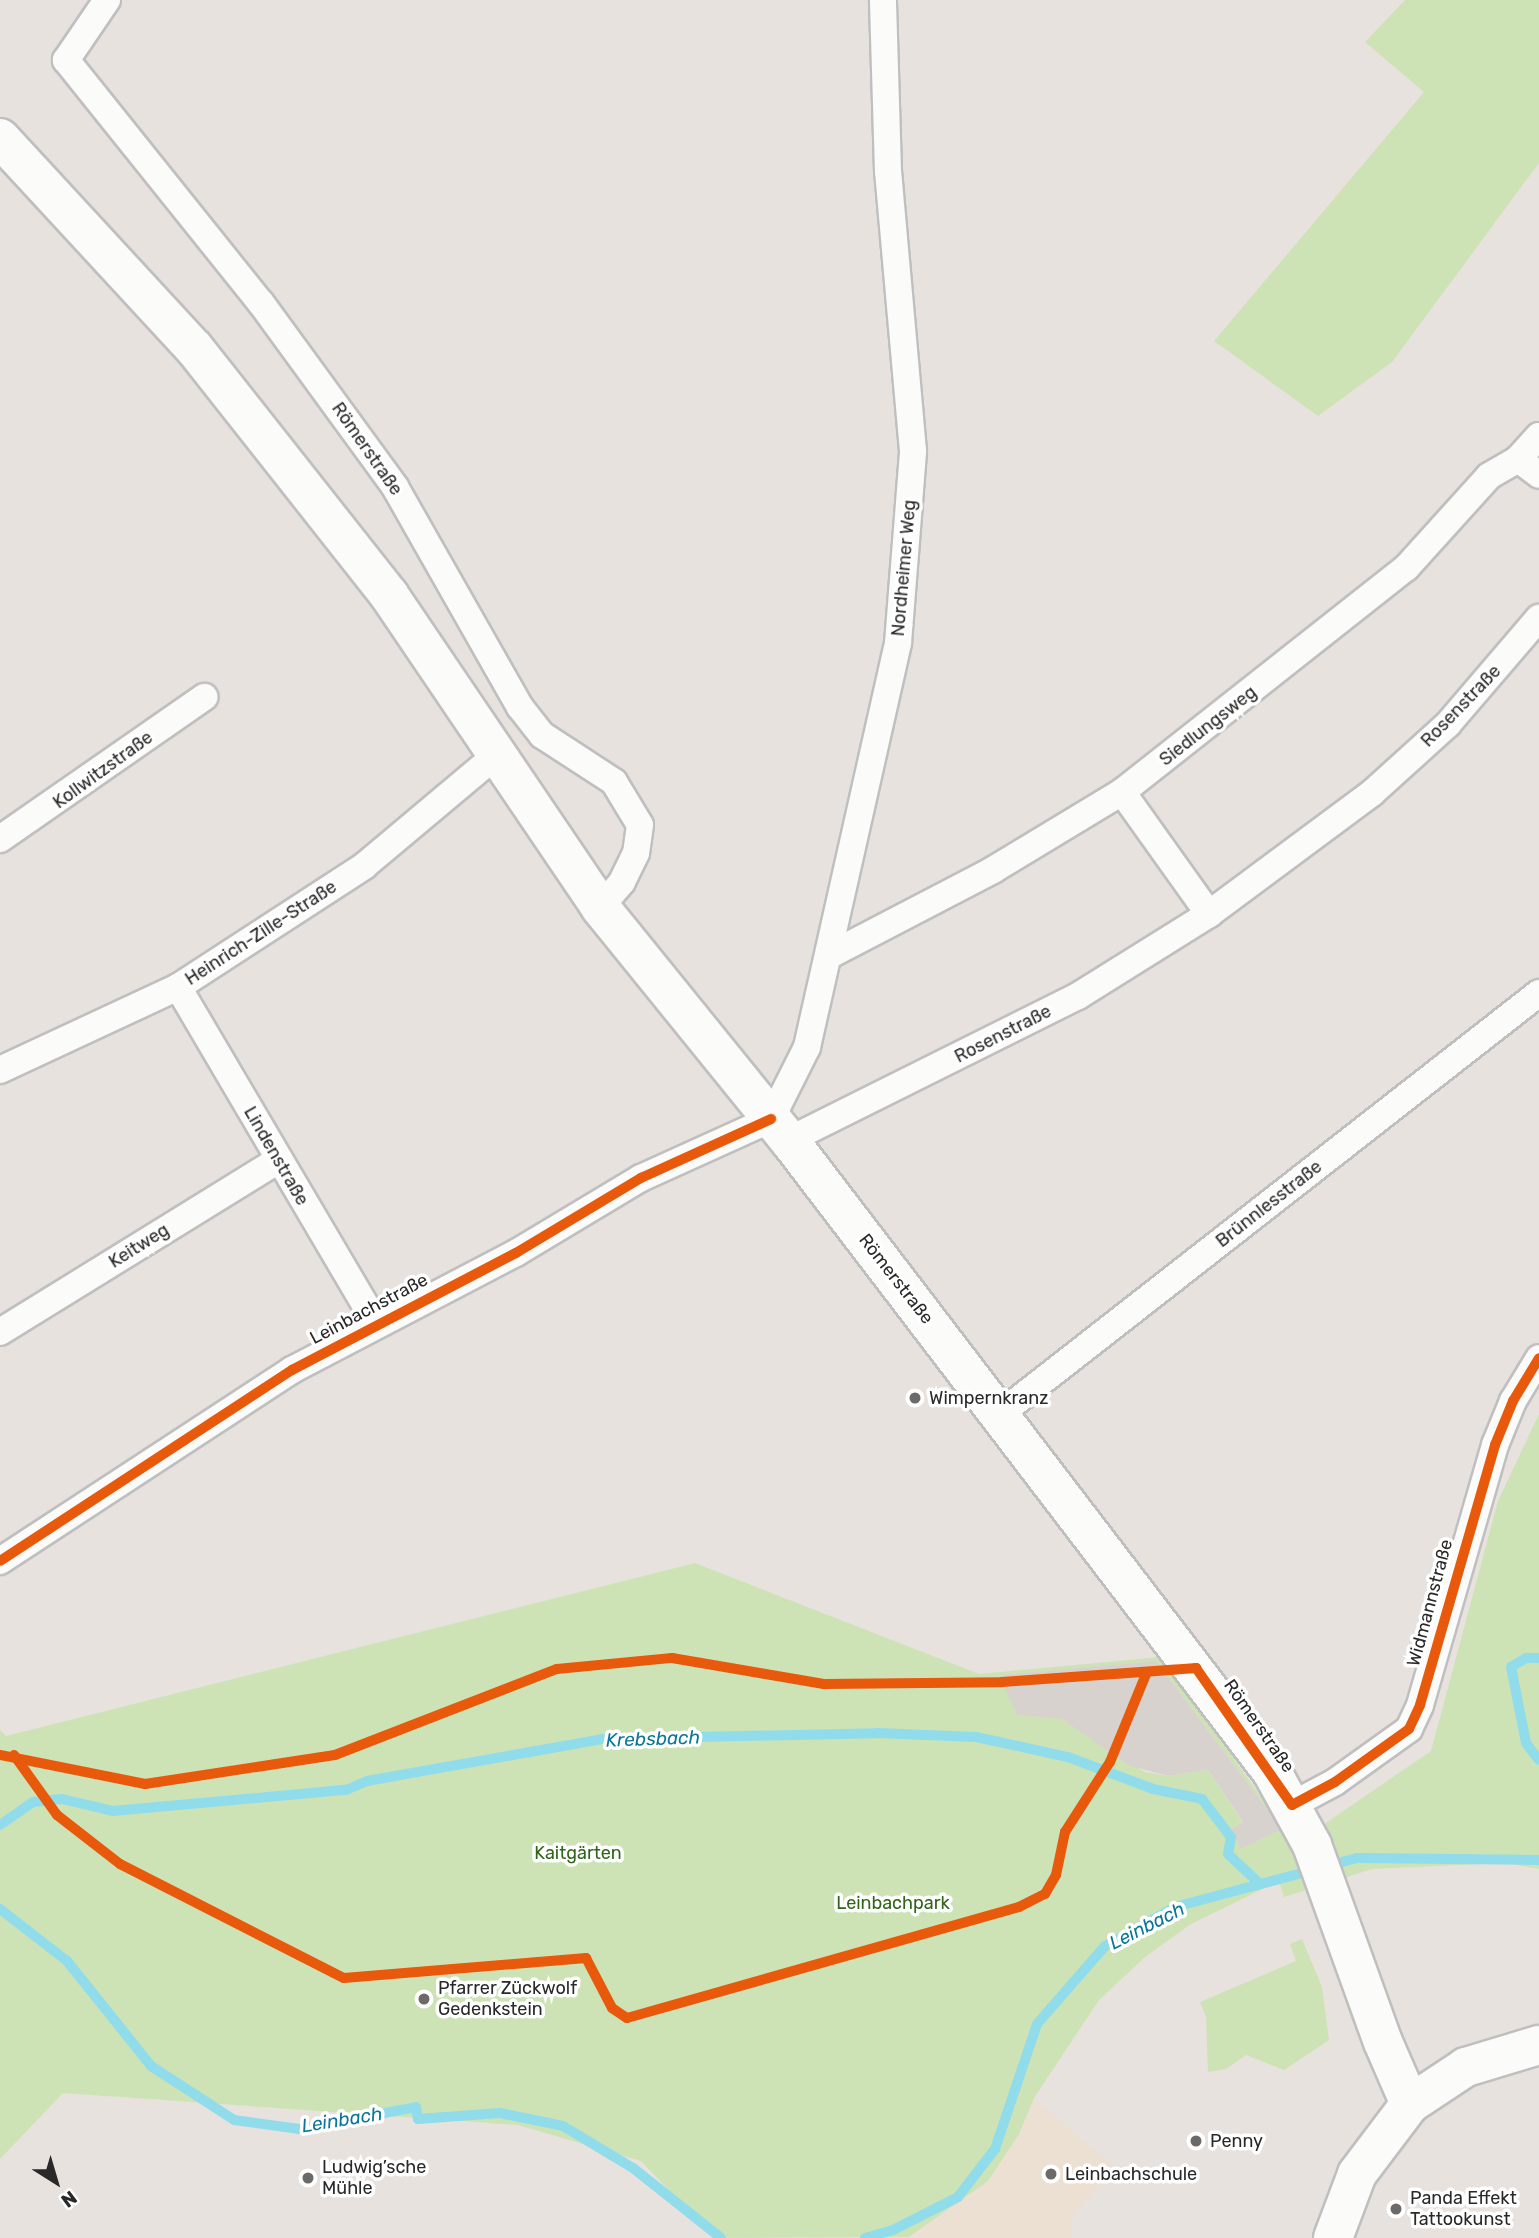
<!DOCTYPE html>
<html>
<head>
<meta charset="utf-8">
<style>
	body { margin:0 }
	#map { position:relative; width:1539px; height:2238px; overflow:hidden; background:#e7e2de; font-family:Rubik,sans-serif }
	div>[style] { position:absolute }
	.education>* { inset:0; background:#ebe0d2 }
	.green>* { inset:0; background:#cde3b6 }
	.plaza>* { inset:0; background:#d8d2ce }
	.stream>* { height:10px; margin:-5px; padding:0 5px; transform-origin:5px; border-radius:5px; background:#90dceb }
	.roads { filter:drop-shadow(2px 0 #c0bfc0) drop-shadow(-2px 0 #c0bfc0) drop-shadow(0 2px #c0bfc0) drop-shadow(0 -2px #c0bfc0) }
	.street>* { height:26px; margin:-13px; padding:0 13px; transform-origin:13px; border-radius:13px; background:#fbfbfa }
	.secondary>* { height:38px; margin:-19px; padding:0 19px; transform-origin:19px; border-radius:19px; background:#fbfbfa }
	.cycleway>* { height:10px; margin:-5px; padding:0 5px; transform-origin:5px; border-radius:5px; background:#e8590c }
	.dots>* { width:19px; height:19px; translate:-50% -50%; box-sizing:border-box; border:4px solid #fff; border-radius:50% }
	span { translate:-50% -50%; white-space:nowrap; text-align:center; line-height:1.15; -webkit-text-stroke:7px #fff; paint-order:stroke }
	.street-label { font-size:18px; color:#292929 }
	.poi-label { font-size:18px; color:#292929 }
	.left { translate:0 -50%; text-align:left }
	.park-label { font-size:18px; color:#306619 }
	.water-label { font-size:19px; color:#0b769a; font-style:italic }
	.north { position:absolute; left:21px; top:2147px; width:70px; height:70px; -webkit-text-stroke:5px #fff; paint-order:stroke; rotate:143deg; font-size:19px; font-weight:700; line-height:28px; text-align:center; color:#292929 }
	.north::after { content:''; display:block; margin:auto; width:24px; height:32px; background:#292929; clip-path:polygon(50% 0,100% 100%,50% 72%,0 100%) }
</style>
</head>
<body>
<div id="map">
	<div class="education">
		<i style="clip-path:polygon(1034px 2099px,1115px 2167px,1071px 2218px,1071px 2238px,910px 2238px,988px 2181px,1019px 2134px)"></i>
	</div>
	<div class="green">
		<i style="clip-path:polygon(1405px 0,1539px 0,1539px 163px,1392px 362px,1318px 416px,1214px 341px,1424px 92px,1365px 42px)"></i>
		<i style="clip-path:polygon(evenodd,1539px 1414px,1539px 1869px,1506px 1863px,1372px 1869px,1284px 1897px,1279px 1881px,1191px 1924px,1145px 1957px,1099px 2000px,1034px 2098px,1019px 2134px,988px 2181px,909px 2237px,714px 2238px,641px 2161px,518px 2125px,63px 2093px,0 2159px,0 1730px,6px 1736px,695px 1563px,979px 1674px,1161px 1657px,1295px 1844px,1431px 1751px,1498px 1501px,1539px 1414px,1156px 1661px,1282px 1829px,1243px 1823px,1208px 1770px,1168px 1776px,1145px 1772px,1062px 1719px,1156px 1661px)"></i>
		<i style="clip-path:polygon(1302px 1939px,1322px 1987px,1329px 2040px,1284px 2070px,1246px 2055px,1226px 2069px,1208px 2072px,1206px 2017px,1200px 2002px,1296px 1961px,1290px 1944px)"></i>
	</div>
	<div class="plaza">
		<i style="clip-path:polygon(1156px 1661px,1282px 1829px,1241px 1849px,1231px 1830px,1243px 1822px,1208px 1770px,1168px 1776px,1128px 1765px,1062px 1719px,1017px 1715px,1002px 1682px,1002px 1675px)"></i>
	</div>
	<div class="stream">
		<i style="left:1539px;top:1658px;width:13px;rotate:180deg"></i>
		<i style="left:1526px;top:1658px;width:17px;rotate:149deg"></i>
		<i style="left:1511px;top:1667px;width:77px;rotate:78.8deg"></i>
		<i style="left:1526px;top:1743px;width:21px;rotate:53deg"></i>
		<i style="left:0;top:1825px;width:40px;rotate:-34.9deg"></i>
		<i style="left:33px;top:1802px;width:29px;rotate:-6deg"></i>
		<i style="left:62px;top:1799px;width:52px;rotate:13.2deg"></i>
		<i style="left:113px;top:1811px;width:234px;rotate:-5.2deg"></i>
		<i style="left:346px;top:1790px;width:23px;rotate:-23deg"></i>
		<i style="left:367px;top:1781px;width:239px;rotate:-10.1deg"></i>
		<i style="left:602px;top:1739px;width:275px;rotate:-1.2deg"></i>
		<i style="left:877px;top:1733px;width:99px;rotate:2.3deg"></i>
		<i style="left:976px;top:1737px;width:94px;rotate:12.3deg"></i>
		<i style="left:1068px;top:1757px;width:91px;rotate:20.6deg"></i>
		<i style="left:1153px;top:1789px;width:50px;rotate:11.5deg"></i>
		<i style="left:1202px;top:1799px;width:48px;rotate:52.7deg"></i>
		<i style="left:1231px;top:1837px;width:17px;rotate:100deg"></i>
		<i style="left:1228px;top:1854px;width:44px;rotate:43.2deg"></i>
		<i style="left:1327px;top:1866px;width:31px;rotate:-15deg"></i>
		<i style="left:1357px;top:1858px;width:182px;rotate:0.6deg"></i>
		<i style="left:0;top:1909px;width:85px;rotate:37.8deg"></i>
		<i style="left:67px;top:1961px;width:134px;rotate:51.3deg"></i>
		<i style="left:151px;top:2066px;width:99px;rotate:33deg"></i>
		<i style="left:234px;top:2120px;width:66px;rotate:7.9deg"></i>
		<i style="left:299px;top:2129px;width:119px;rotate:-10.6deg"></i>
		<i style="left:416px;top:2107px;width:12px;rotate:81deg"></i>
		<i style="left:418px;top:2119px;width:82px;rotate:-4.2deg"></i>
		<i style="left:500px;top:2113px;width:64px;rotate:11.7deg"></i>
		<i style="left:563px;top:2126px;width:82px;rotate:31deg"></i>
		<i style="left:633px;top:2168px;width:112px;rotate:38.5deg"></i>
		<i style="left:865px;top:2238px;width:29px;rotate:-16deg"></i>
		<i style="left:893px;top:2230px;width:73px;rotate:-26.9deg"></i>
		<i style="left:958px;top:2197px;width:61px;rotate:-52.4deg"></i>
		<i style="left:995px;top:2149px;width:132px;rotate:-71.4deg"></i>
		<i style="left:1037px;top:2024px;width:103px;rotate:-48.9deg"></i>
		<i style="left:1105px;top:1946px;width:80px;rotate:-29.1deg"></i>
		<i style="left:1175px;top:1907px;width:143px;rotate:-15deg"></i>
	</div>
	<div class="roads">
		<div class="street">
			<i style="left:107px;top:0;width:73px;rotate:124.3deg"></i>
			<i style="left:66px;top:60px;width:312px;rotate:51.3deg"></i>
			<i style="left:261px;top:303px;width:228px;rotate:53.9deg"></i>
			<i style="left:395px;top:487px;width:253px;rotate:60.4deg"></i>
			<i style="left:520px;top:707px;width:36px;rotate:52deg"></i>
			<i style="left:542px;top:735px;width:86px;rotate:33.1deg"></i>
			<i style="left:614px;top:782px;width:50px;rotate:58.8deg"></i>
			<i style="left:640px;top:825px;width:28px;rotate:98deg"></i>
			<i style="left:636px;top:853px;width:32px;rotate:116deg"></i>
			<i style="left:622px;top:882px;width:33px;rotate:131deg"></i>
			<i style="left:1518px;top:459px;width:26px;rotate:37deg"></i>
			<i style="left:1122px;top:792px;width:150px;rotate:54.5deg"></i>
			<i style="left:0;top:839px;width:249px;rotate:-34.8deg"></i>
			<i style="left:830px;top:955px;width:184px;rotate:-27.5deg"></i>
			<i style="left:993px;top:870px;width:151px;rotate:-31.2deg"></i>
			<i style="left:1122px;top:792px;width:362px;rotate:-38.3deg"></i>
			<i style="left:1406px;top:568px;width:124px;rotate:-47.9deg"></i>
			<i style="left:1489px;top:476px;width:34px;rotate:-30deg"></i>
			<i style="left:1518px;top:459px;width:31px;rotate:-48deg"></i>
			<i style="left:178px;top:987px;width:390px;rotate:59.5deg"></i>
			<i style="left:0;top:1070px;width:196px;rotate:-25deg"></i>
			<i style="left:178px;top:987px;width:222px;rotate:-33deg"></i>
			<i style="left:364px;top:866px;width:171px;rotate:-40deg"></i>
			<i style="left:789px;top:1140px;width:323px;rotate:-26.5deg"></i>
			<i style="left:1078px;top:996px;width:155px;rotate:-32deg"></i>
			<i style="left:1209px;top:914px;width:203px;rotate:-36.6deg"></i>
			<i style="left:1372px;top:793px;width:103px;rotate:-42.2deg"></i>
			<i style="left:1448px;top:724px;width:140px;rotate:-49.4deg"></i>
			<i style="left:0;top:1332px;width:327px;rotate:-31.7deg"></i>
			<i style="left:1000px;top:1414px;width:684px;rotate:-37.99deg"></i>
			<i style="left:0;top:1561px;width:349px;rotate:-33.2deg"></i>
			<i style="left:292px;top:1370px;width:253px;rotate:-27.6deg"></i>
			<i style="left:516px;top:1253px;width:146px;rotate:-31deg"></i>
			<i style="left:641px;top:1178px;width:143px;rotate:-24.4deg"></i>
			<i style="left:771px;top:1119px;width:80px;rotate:-63.4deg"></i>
			<i style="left:807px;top:1047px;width:414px;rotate:-77.3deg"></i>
			<i style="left:898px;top:643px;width:193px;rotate:-85.5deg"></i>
			<i style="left:913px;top:451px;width:281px;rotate:-95.1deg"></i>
			<i style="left:888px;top:171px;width:171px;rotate:-91.7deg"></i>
			<i style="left:1292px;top:1805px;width:49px;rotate:-28.1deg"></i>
			<i style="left:1335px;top:1782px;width:91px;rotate:-35.6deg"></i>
			<i style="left:1409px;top:1729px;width:26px;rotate:-65deg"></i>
			<i style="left:1420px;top:1705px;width:271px;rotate:-73.9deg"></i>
			<i style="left:1495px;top:1445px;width:48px;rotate:-67.8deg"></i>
			<i style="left:1513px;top:1401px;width:50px;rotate:-58.8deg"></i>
		</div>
		<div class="secondary">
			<i style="left:0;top:138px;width:286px;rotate:47.3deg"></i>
			<i style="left:194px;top:348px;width:315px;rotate:51.7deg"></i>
			<i style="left:389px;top:595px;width:377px;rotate:55.9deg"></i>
			<i style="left:600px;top:907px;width:300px;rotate:51deg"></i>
			<i style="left:789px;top:1140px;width:795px;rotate:52.61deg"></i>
			<i style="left:1272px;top:1772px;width:83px;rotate:61.3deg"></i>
			<i style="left:1312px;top:1845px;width:209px;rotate:70.2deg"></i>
			<i style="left:1383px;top:2042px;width:68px;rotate:66.5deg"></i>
			<i style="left:1333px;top:2238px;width:68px;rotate:-69.4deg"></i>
			<i style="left:1357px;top:2174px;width:88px;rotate:-52.9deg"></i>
			<i style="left:1410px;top:2104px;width:67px;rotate:-33.5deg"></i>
			<i style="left:1466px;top:2067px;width:76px;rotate:-16.8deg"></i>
		</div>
	</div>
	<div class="cycleway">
		<i style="left:0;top:1561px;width:349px;rotate:-33.2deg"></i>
		<i style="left:292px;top:1370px;width:253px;rotate:-27.6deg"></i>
		<i style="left:516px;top:1253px;width:146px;rotate:-31deg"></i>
		<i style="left:641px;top:1178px;width:143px;rotate:-24.4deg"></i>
		<i style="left:0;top:1755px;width:148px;rotate:11.3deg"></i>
		<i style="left:145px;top:1784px;width:192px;rotate:-8.7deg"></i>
		<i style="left:335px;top:1755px;width:238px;rotate:-21.2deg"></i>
		<i style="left:557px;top:1669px;width:116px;rotate:-5.5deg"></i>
		<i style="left:672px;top:1658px;width:154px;rotate:9.7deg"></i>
		<i style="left:824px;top:1684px;width:178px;rotate:-0.6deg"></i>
		<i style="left:1002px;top:1682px;width:195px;rotate:-4.1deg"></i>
		<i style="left:1196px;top:1668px;width:167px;rotate:55deg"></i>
		<i style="left:1292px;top:1805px;width:49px;rotate:-28.1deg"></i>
		<i style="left:1335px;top:1782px;width:91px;rotate:-35.6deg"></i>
		<i style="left:1409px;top:1729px;width:26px;rotate:-65deg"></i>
		<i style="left:1420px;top:1705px;width:271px;rotate:-73.9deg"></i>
		<i style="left:1495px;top:1445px;width:48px;rotate:-67.8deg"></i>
		<i style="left:1513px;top:1401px;width:50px;rotate:-58.8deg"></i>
		<i style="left:14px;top:1755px;width:74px;rotate:54.4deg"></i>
		<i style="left:57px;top:1815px;width:80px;rotate:37.9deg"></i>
		<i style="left:120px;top:1864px;width:251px;rotate:27deg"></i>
		<i style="left:344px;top:1978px;width:243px;rotate:-4.7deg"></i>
		<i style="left:586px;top:1958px;width:56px;rotate:62.5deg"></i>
		<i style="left:612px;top:2008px;width:18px;rotate:34deg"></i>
		<i style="left:627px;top:2018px;width:407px;rotate:-15.8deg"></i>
		<i style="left:1019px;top:1907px;width:29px;rotate:-27deg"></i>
		<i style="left:1045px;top:1894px;width:22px;rotate:-60deg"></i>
		<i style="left:1056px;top:1875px;width:44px;rotate:-78.2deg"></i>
		<i style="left:1065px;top:1832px;width:83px;rotate:-57.3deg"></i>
		<i style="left:1110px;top:1762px;width:97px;rotate:-67.7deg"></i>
	</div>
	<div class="dots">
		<i style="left:915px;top:1398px;background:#6c6a68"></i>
		<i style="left:424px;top:1999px;background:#6c6a68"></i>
		<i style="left:1196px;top:2141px;background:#6c6a68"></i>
		<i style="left:1051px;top:2174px;background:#6c6a68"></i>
		<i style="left:308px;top:2178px;background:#6c6a68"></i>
		<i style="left:1396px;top:2209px;background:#6c6a68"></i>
	</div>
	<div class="street-label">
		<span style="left:367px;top:449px;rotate:55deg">Römerstraße</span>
		<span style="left:904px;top:568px;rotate:-85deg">Nordheimer Weg</span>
		<span style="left:1461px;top:706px;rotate:-46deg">Rosenstraße</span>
		<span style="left:1208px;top:726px;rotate:-38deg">Siedlungsweg</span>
		<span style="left:103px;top:770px;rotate:-36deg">Kollwitzstraße</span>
		<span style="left:261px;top:933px;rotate:-33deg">Heinrich-Zille-Straße</span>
		<span style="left:1003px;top:1034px;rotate:-27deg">Rosenstraße</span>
		<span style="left:276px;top:1156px;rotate:60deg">Lindenstraße</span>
		<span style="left:1269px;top:1204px;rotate:-38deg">Brünnlesstraße</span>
		<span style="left:139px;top:1246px;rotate:-32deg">Keitweg</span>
		<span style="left:896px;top:1279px;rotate:52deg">Römerstraße</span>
		<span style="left:369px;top:1309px;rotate:-28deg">Leinbachstraße</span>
		<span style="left:1430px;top:1603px;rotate:-75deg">Widmannstraße</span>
		<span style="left:1259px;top:1726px;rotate:55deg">Römerstraße</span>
	</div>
	<div class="poi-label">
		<span class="left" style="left:929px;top:1398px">Wimpernkranz</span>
		<span class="left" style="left:438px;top:1999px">Pfarrer Zückwolf<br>Gedenkstein</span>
		<span class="left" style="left:1210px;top:2141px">Penny</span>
		<span class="left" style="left:322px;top:2178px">Ludwig’sche<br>Mühle</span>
		<span class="left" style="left:1065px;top:2174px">Leinbachschule</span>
		<span class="left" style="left:1410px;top:2209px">Panda Effekt<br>Tattookunst</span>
	</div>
	<div class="park-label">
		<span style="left:578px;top:1853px">Kaitgärten</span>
		<span style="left:893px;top:1903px">Leinbachpark</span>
	</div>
	<div class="water-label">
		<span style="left:653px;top:1739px;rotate:-2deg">Krebsbach</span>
		<span style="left:1147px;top:1926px;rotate:-27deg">Leinbach</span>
		<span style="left:342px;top:2120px;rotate:-9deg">Leinbach</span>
	</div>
	<div class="north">N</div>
</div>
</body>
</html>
